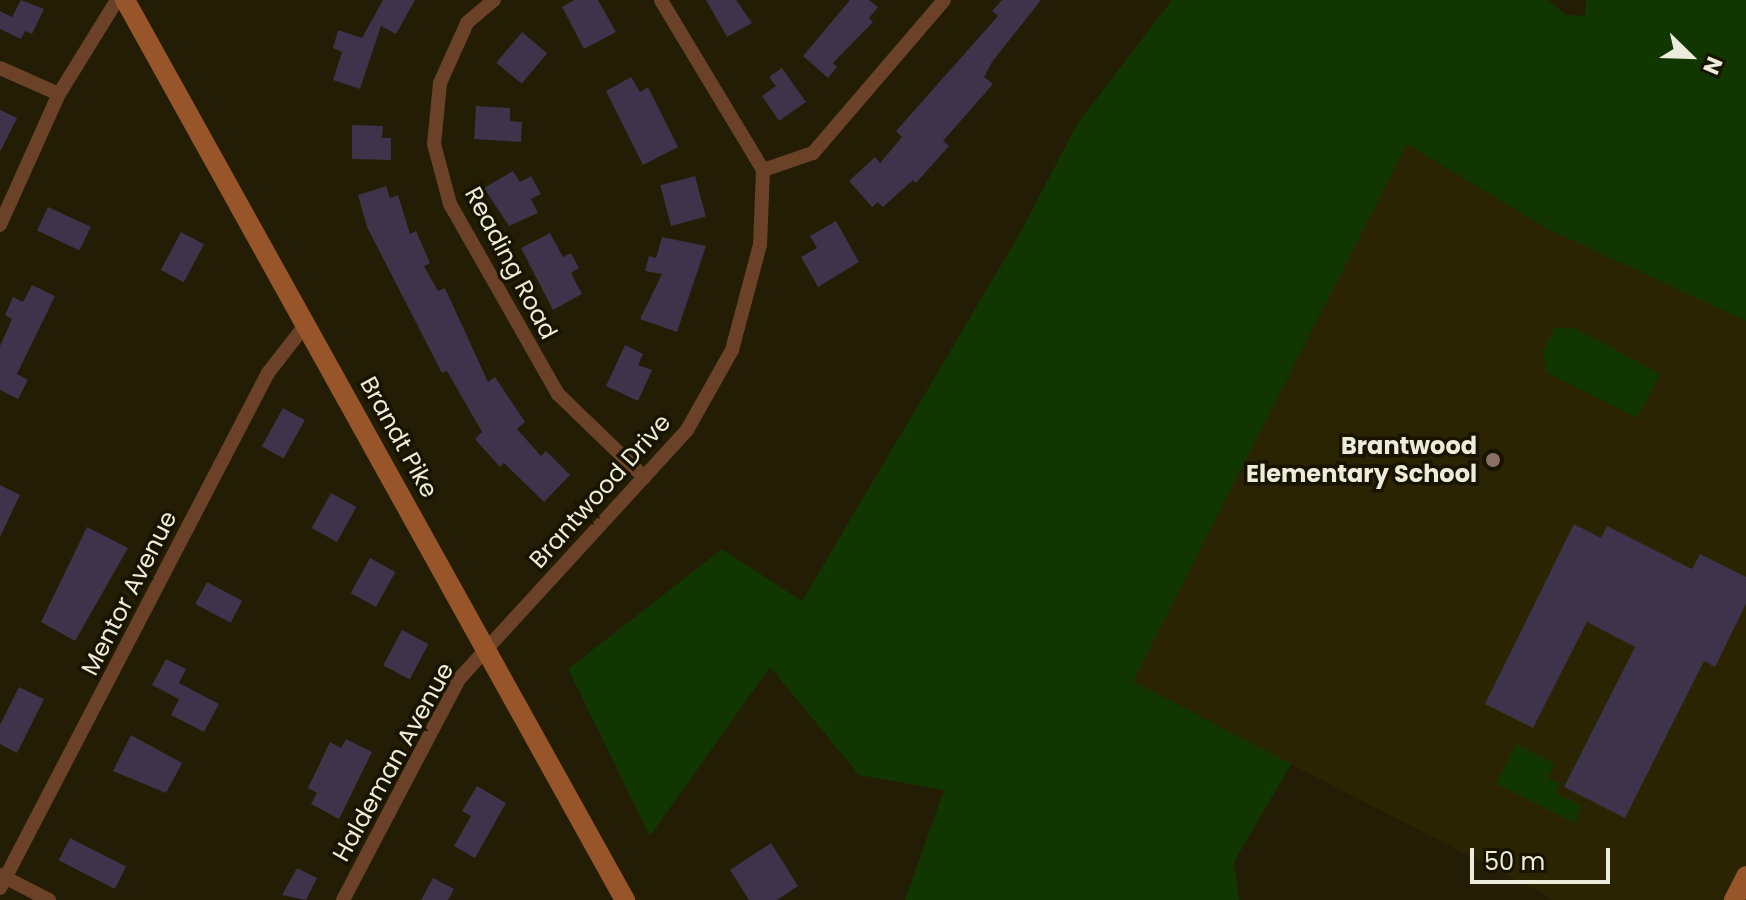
<!DOCTYPE html>
<html>
<head>
<meta charset="utf-8">
<style>
	body { margin:0 }
	#map { position:relative; width:1746px; height:900px; overflow:hidden; background:#221d04; font-family:Poppins,sans-serif }
	div>[style] { position:absolute }
	.built>* { inset:0; background:#2a2402 }
	.green>* { inset:0; background:#123600 }
	.building>* { inset:0; background:#3d334a; transform-origin:0 0 }
	.street>* { height:14px; margin:-7px; padding:0 7px; transform-origin:7px; border-radius:7px; background:#6b4228 }
	.secondary>* { height:20px; margin:-10px; padding:0 10px; transform-origin:10px; border-radius:10px; background:#975529 }
	.dots>* { width:22px; height:22px; translate:-50% -50%; box-sizing:border-box; border:4px solid #191400; border-radius:50% }
	span { translate:-50% -50%; white-space:nowrap; text-align:center; line-height:1.15; -webkit-text-stroke:7px #191400; paint-order:stroke }
	.street-label { font-size:24px; color:#edebdb }
	.poi-label { font-size:24px; color:#edebdb; font-weight:700 }
	.right { translate:-100% -50%; text-align:right }
	.north { position:absolute; left:1650px; top:16px; width:80px; height:80px; -webkit-text-stroke:6px #191400; paint-order:stroke; rotate:113deg; font-size:22px; font-weight:700; line-height:32px; text-align:center; color:#edebdb }
	.north::after { content:''; display:block; margin:auto; width:28px; height:36px; background:#edebdb; clip-path:polygon(50% 0,100% 100%,50% 72%,0 100%) }
	.scale { position:absolute; left:1470px; top:848px; width:140px; height:36px; box-sizing:border-box; border:4px solid #edebdb; border-top:0; padding-left:10px; font-size:24px; line-height:28px; white-space:nowrap; color:#edebdb; -webkit-text-stroke:6px #191400; paint-order:stroke }
</style>
</head>
<body>
<div id="map">
	<div class="built">
		<i style="clip-path:polygon(1425px 79px,1746px 237px,1746px 876px,1734px 900px,1554px 900px,1132px 682px)"></i>
	</div>
	<div class="green">
		<i style="clip-path:polygon(1172px 0,1548px 0,1566px 15px,1585px 16px,1586px 0,1746px 0,1746px 321px,1548px 229px,1407px 144px,1133px 681px,1291px 764px,1234px 862px,1239px 900px,905px 900px,944px 790px,859px 775px,770px 667px,650px 836px,568px 669px,722px 549px,802px 601px,1019px 235px,1077px 124px)"></i>
		<i style="clip-path:polygon(1554px 328px,1575px 328px,1660px 374px,1637px 418px,1546px 372px,1543px 351px)"></i>
		<i style="clip-path:polygon(1516px 744px,1555px 764px,1548px 778px,1560px 784px,1556px 793px,1582px 806px,1574px 823px,1496px 784px)"></i>
	</div>
	<div class="building">
		<i style="clip-path:polygon(21px 0,44px 9px,32px 34px,25px 31px,21px 39px,0 29px,0 11px,12px 17px)"></i>
		<i style="clip-path:polygon(383px 0,415px 0,396px 34px,381px 26px,360px 89px,333px 80px,342px 52px,333px 48px,338px 30px,362px 38px)"></i>
		<i style="clip-path:polygon(574px 0,598px 0,616px 32px,584px 49px,562px 7px)"></i>
		<i style="clip-path:polygon(706px 0,736px 0,752px 23px,727px 37px)"></i>
		<i style="clip-path:polygon(850px 0,869px 0,878px 7px,869px 18px,873px 22px,833px 63px,837px 67px,828px 78px,803px 56px)"></i>
		<i style="clip-path:polygon(1002px 0,1041px 0,992px 62px,984px 77px,993px 84px,943px 141px,949px 146px,916px 183px,913px 180px,883px 207px,878px 202px,872px 207px,849px 181px,875px 157px,880px 163px,902px 137px,896px 131px,998px 16px,992px 11px)"></i>
		<i style="left:522px;top:32px;width:33px;height:40px;rotate:40deg"></i>
		<i style="clip-path:polygon(782px 68px,806px 102px,779px 121px,762px 96px,776px 86px,769px 77px)"></i>
		<i style="clip-path:polygon(631px 77px,640px 92px,648px 87px,678px 147px,643px 165px,606px 91px)"></i>
		<i style="clip-path:polygon(476px 106px,510px 108px,510px 121px,522px 122px,521px 142px,474px 139px)"></i>
		<i style="clip-path:polygon(0 110px,17px 118px,0 152px)"></i>
		<i style="clip-path:polygon(352px 125px,383px 126px,382px 138px,391px 138px,391px 160px,352px 159px)"></i>
		<i style="clip-path:polygon(513px 171px,520px 182px,531px 176px,541px 194px,531px 199px,538px 213px,509px 226px,484px 188px)"></i>
		<i style="left:695px;top:176px;width:42px;height:36px;rotate:75deg"></i>
		<i style="clip-path:polygon(386px 186px,390px 198px,398px 195px,410px 234px,416px 231px,430px 263px,424px 266px,438px 291px,445px 288px,488px 382px,495px 377px,525px 422px,517px 429px,541px 456px,546px 451px,570px 475px,544px 502px,504px 463px,500px 467px,475px 439px,482px 432px,447px 371px,442px 373px,367px 227px,358px 195px)"></i>
		<i style="left:48px;top:207px;width:47px;height:26px;rotate:25deg"></i>
		<i style="clip-path:polygon(836px 221px,859px 262px,818px 287px,801px 257px,817px 248px,810px 236px)"></i>
		<i style="left:181px;top:232px;width:26px;height:43px;rotate:28deg"></i>
		<i style="clip-path:polygon(550px 233px,563px 257px,571px 253px,579px 268px,571px 273px,582px 294px,553px 310px,521px 248px)"></i>
		<i style="clip-path:polygon(662px 237px,706px 246px,677px 332px,640px 319px,662px 274px,645px 271px,649px 256px,656px 258px)"></i>
		<i style="clip-path:polygon(32px 285px,55px 296px,17px 374px,28px 380px,18px 399px,0 390px,0 346px,12px 319px,5px 315px,13px 297px,23px 302px)"></i>
		<i style="clip-path:polygon(625px 345px,643px 354px,638px 365px,652px 370px,638px 401px,606px 386px)"></i>
		<i style="left:283px;top:408px;width:25px;height:44px;rotate:29deg"></i>
		<i style="clip-path:polygon(0 485px,20px 495px,0 537px)"></i>
		<i style="left:331px;top:493px;width:29px;height:40px;rotate:29deg"></i>
		<i style="clip-path:polygon(1574px 524px,1601px 538px,1607px 526px,1692px 569px,1700px 554px,1746px 577px,1746px 604px,1715px 667px,1704px 661px,1625px 818px,1564px 787px,1635px 647px,1587px 622px,1533px 728px,1485px 704px)"></i>
		<i style="clip-path:polygon(87px 527px,128px 548px,75px 641px,41px 622px)"></i>
		<i style="left:370px;top:558px;width:29px;height:40px;rotate:29deg"></i>
		<i style="left:207px;top:582px;width:40px;height:25px;rotate:28deg"></i>
		<i style="left:402px;top:630px;width:30px;height:40px;rotate:28deg"></i>
		<i style="clip-path:polygon(166px 659px,186px 669px,179px 683px,219px 704px,204px 732px,171px 715px,179px 699px,152px 685px)"></i>
		<i style="clip-path:polygon(19px 687px,44px 699px,17px 753px,0 744px,0 725px)"></i>
		<i style="clip-path:polygon(131px 735px,182px 763px,166px 793px,113px 771px)"></i>
		<i style="clip-path:polygon(346px 739px,372px 752px,339px 819px,311px 804px,317px 793px,308px 788px,330px 742px,341px 748px)"></i>
		<i style="clip-path:polygon(477px 786px,506px 803px,475px 858px,454px 846px,471px 816px,462px 811px)"></i>
		<i style="left:70px;top:838px;width:63px;height:25px;rotate:27deg"></i>
		<i style="clip-path:polygon(771px 843px,798px 886px,777px 900px,749px 900px,730px 870px)"></i>
		<i style="clip-path:polygon(297px 868px,317px 878px,306px 900px,282px 895px)"></i>
		<i style="clip-path:polygon(433px 878px,454px 889px,448px 900px,421px 900px)"></i>
	</div>
	<div class="street">
		<i style="left:494px;top:0;width:35px;rotate:140deg"></i>
		<i style="left:467px;top:23px;width:66px;rotate:114.2deg"></i>
		<i style="left:440px;top:83px;width:61px;rotate:95.6deg"></i>
		<i style="left:434px;top:144px;width:62px;rotate:75.1deg"></i>
		<i style="left:450px;top:204px;width:219px;rotate:60.4deg"></i>
		<i style="left:558px;top:394px;width:120px;rotate:44deg"></i>
		<i style="left:0;top:68px;width:64px;rotate:23.8deg"></i>
		<i style="left:763px;top:170px;width:53px;rotate:-18.8deg"></i>
		<i style="left:813px;top:153px;width:201px;rotate:-49.4deg"></i>
		<i style="left:0;top:225px;width:144px;rotate:-65.8deg"></i>
		<i style="left:59px;top:94px;width:110px;rotate:-58.3deg"></i>
		<i style="left:0;top:875px;width:55px;rotate:27deg"></i>
		<i style="left:0;top:888px;width:581px;rotate:-62.51deg"></i>
		<i style="left:268px;top:373px;width:62px;rotate:-52.2deg"></i>
		<i style="left:343px;top:900px;width:250px;rotate:-62.3deg"></i>
		<i style="left:459px;top:679px;width:338px;rotate:-47.5deg"></i>
		<i style="left:687px;top:430px;width:92px;rotate:-60.6deg"></i>
		<i style="left:732px;top:350px;width:109px;rotate:-75.1deg"></i>
		<i style="left:760px;top:245px;width:75px;rotate:-87.7deg"></i>
		<i style="left:763px;top:170px;width:198px;rotate:-121deg"></i>
	</div>
	<div class="secondary">
		<i style="left:125px;top:0;width:1030px;rotate:60.95deg"></i>
		<i style="left:1734px;top:900px;width:27px;rotate:-63deg"></i>
	</div>
	<div class="dots">
		<i style="left:1493px;top:460px;background:#8d6e63"></i>
	</div>
	<div class="street-label">
		<span style="left:511px;top:263px;rotate:62deg">Reading Road</span>
		<span style="left:399px;top:437px;rotate:61deg">Brandt Pike</span>
		<span style="left:600px;top:491px;rotate:-48deg">Brantwood Drive</span>
		<span style="left:129px;top:593px;rotate:-63deg">Mentor Avenue</span>
		<span style="left:393px;top:762px;rotate:-61deg">Haldeman Avenue</span>
	</div>
	<div class="poi-label">
		<span class="right" style="left:1477px;top:460px">Brantwood<br>Elementary School</span>
	</div>
	<div class="north">N</div>
	<div class="scale">50 m</div>
</div>
</body>
</html>
